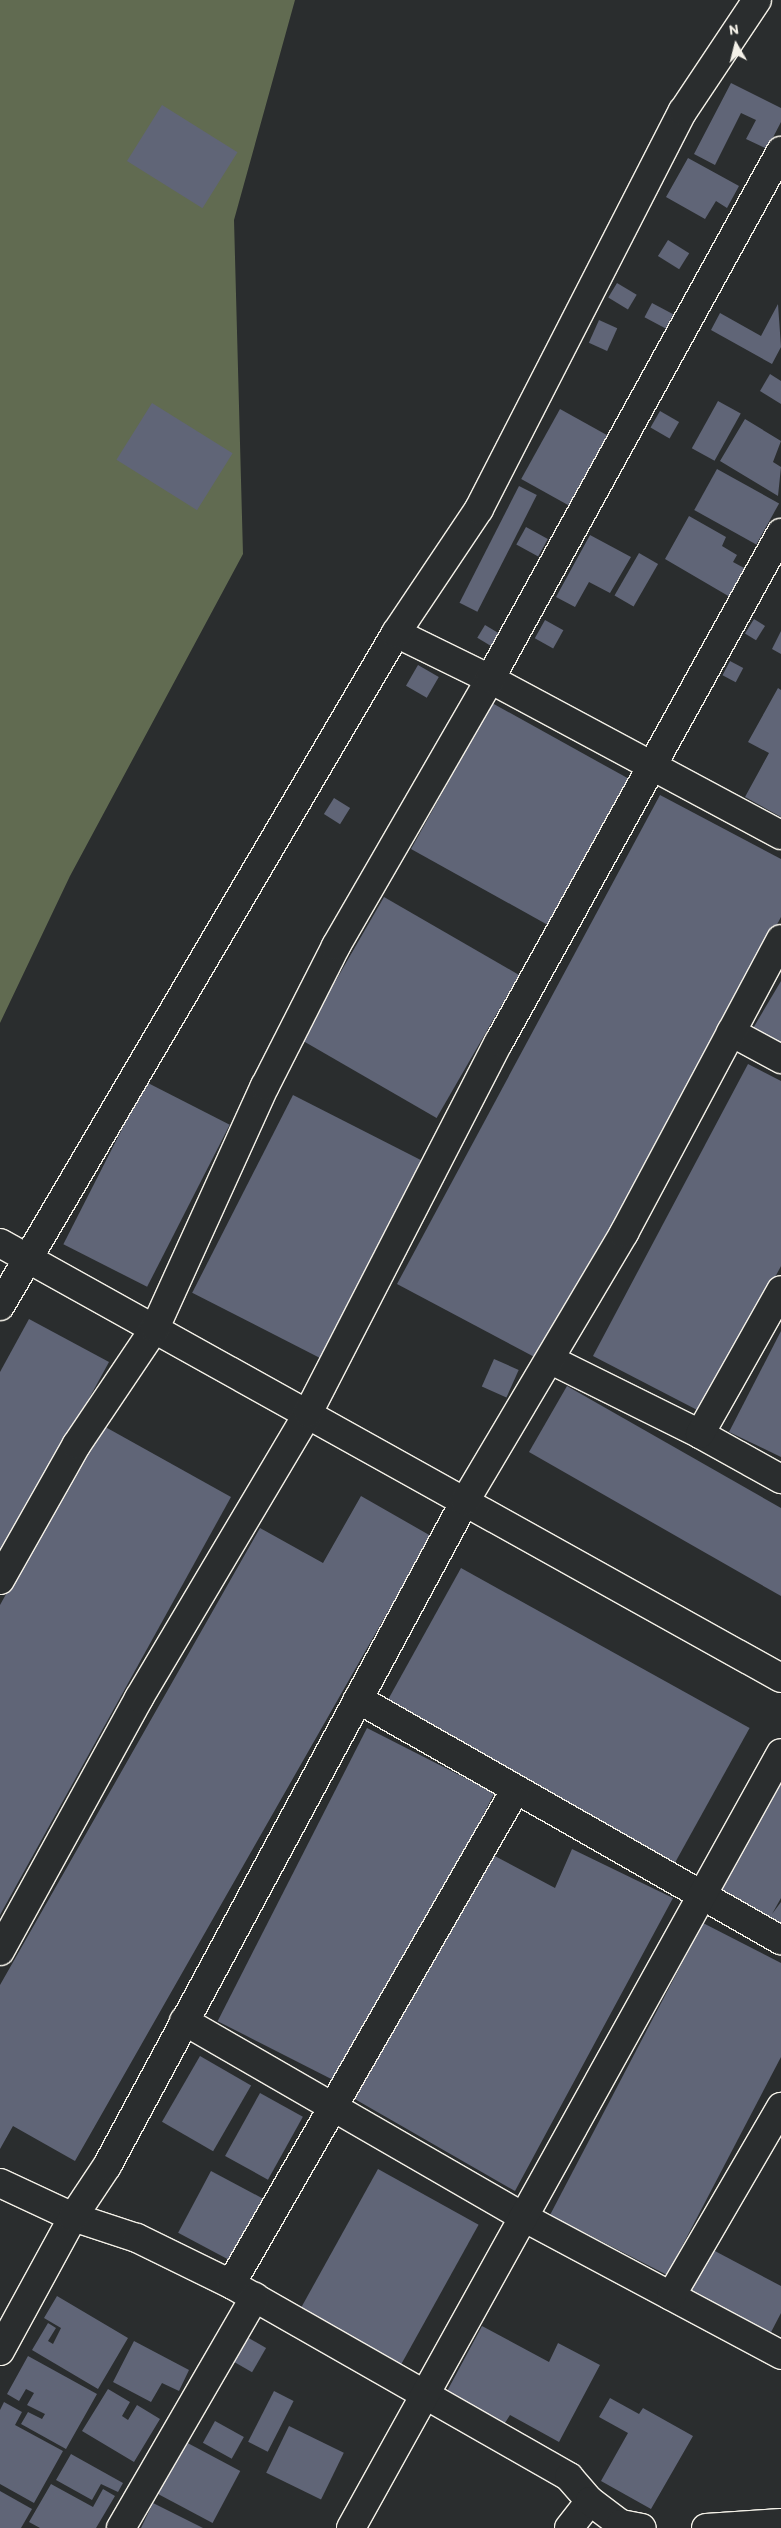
<!DOCTYPE html>
<html>
<head>
<meta charset="utf-8">
<style>
	body { margin:0 }
	#map { position:relative; width:781px; height:2528px; overflow:hidden; background:#2a2d2e; font-family:Itim,sans-serif }
	div>[style] { position:absolute }
	.green>* { inset:0; background:#616b51 }
	.building>* { inset:0; background:#606577; transform-origin:0 0 }
	.roads { filter:drop-shadow(1px 0 #f4f1e8) drop-shadow(-1px 0 #f4f1e8) drop-shadow(0 1px #f4f1e8) drop-shadow(0 -1px #f4f1e8) }
	.minor>* { height:28px; margin:-14px; padding:0 14px; transform-origin:14px; border-radius:14px; background:#2a2d2e }
	span { translate:-50% -50%; white-space:nowrap; text-align:center; line-height:1.15; -webkit-text-stroke:4.5px #2a2d2e; paint-order:stroke }
	.north { position:absolute; left:711px; top:20px; width:50px; height:50px; -webkit-text-stroke:4px #2a2d2e; paint-order:stroke; rotate:352deg; font-size:14px; font-weight:700; line-height:20px; text-align:center; color:#f4f1e8 }
	.north::after { content:''; display:block; margin:auto; width:18px; height:22px; background:#f4f1e8; clip-path:polygon(50% 0,100% 100%,50% 72%,0 100%) }
</style>
</head>
<body>
<div id="map">
	<div class="green">
		<i style="clip-path:polygon(0 0,295px 0,234px 220px,243px 554px,70px 876px,0 1023px)"></i>
	</div>
	<div class="building">
		<i style="clip-path:polygon(731px 83px,781px 108px,781px 122px,767px 149px,746px 139px,756px 120px,741px 113px,715px 165px,694px 154px)"></i>
		<i style="left:162px;top:105px;width:89px;height:66px;rotate:32deg"></i>
		<i style="clip-path:polygon(688px 158px,739px 186px,727px 208px,716px 201px,705px 219px,666px 197px)"></i>
		<i style="left:668px;top:240px;width:25px;height:19px;rotate:32deg"></i>
		<i style="left:617px;top:283px;width:23px;height:17px;rotate:31deg"></i>
		<i style="left:652px;top:303px;width:24px;height:16px;rotate:28deg"></i>
		<i style="clip-path:polygon(778px 304px,781px 347px,772px 364px,711px 330px,720px 313px,761px 336px)"></i>
		<i style="left:599px;top:320px;width:20px;height:25px;rotate:24deg"></i>
		<i style="clip-path:polygon(770px 374px,781px 381px,781px 404px,760px 391px)"></i>
		<i style="left:718px;top:401px;width:26px;height:54px;rotate:29deg"></i>
		<i style="left:152px;top:403px;width:95px;height:67px;rotate:32deg"></i>
		<i style="left:560px;top:409px;width:54px;height:80px;rotate:29deg"></i>
		<i style="left:660px;top:411px;width:22px;height:19px;rotate:30deg"></i>
		<i style="clip-path:polygon(745px 419px,781px 441px,773px 462px,781px 467px,778px 496px,720px 461px)"></i>
		<i style="left:717px;top:469px;width:71px;height:47px;rotate:29deg"></i>
		<i style="left:519px;top:486px;width:20px;height:131px;rotate:27deg"></i>
		<i style="clip-path:polygon(689px 516px,726px 537px,722px 546px,737px 555px,733px 562px,746px 569px,730px 597px,665px 559px)"></i>
		<i style="left:526px;top:527px;width:25px;height:20px;rotate:29deg"></i>
		<i style="clip-path:polygon(590px 535px,631px 557px,610px 593px,589px 582px,575px 607px,556px 597px)"></i>
		<i style="left:639px;top:553px;width:22px;height:49px;rotate:30deg"></i>
		<i style="left:754px;top:619px;width:13px;height:17px;rotate:32deg"></i>
		<i style="left:545px;top:620px;width:21px;height:21px;rotate:29deg"></i>
		<i style="left:485px;top:625px;width:17px;height:15px;rotate:31deg"></i>
		<i style="clip-path:polygon(781px 631px,781px 654px,772px 649px)"></i>
		<i style="left:730px;top:661px;width:15px;height:16px;rotate:28deg"></i>
		<i style="left:418px;top:665px;width:24px;height:24px;rotate:30deg"></i>
		<i style="clip-path:polygon(778px 688px,781px 690px,781px 817px,745px 797px,769px 753px,748px 742px)"></i>
		<i style="left:492px;top:703px;width:159px;height:167px;rotate:29deg"></i>
		<i style="clip-path:polygon(660px 795px,781px 859px,781px 917px,542px 1361px,397px 1284px)"></i>
		<i style="left:334px;top:798px;width:19px;height:19px;rotate:32deg"></i>
		<i style="left:384px;top:897px;width:156px;height:165px;rotate:30deg"></i>
		<i style="clip-path:polygon(781px 981px,781px 1047px,752px 1030px)"></i>
		<i style="clip-path:polygon(748px 1064px,781px 1081px,781px 1266px,703px 1413px,593px 1356px)"></i>
		<i style="left:146px;top:1082px;width:94px;height:182px;rotate:27deg"></i>
		<i style="left:293px;top:1095px;width:150px;height:222px;rotate:27deg"></i>
		<i style="clip-path:polygon(29px 1319px,109px 1362px,0 1561px,0 1372px)"></i>
		<i style="clip-path:polygon(781px 1331px,781px 1457px,729px 1432px)"></i>
		<i style="left:494px;top:1359px;width:27px;height:30px;rotate:24deg"></i>
		<i style="clip-path:polygon(567px 1386px,781px 1508px,781px 1596px,529px 1452px)"></i>
		<i style="clip-path:polygon(100px 1424px,231px 1497px,0 1915px,0 1605px)"></i>
		<i style="clip-path:polygon(361px 1496px,431px 1536px,75px 2161px,13px 2126px,0 2149px,0 1985px,260px 1528px,323px 1563px)"></i>
		<i style="left:461px;top:1568px;width:330px;height:158px;rotate:29deg"></i>
		<i style="left:367px;top:1728px;width:143px;height:329px;rotate:27deg"></i>
		<i style="clip-path:polygon(781px 1784px,781px 1898px,772px 1914px,781px 1902px,781px 1923px,721px 1890px)"></i>
		<i style="clip-path:polygon(572px 1849px,673px 1898px,515px 2191px,353px 2098px,491px 1854px,555px 1888px)"></i>
		<i style="clip-path:polygon(703px 1923px,781px 1963px,781px 2057px,667px 2275px,550px 2215px)"></i>
		<i style="left:200px;top:2056px;width:59px;height:76px;rotate:30deg"></i>
		<i style="left:260px;top:2093px;width:49px;height:72px;rotate:29deg"></i>
		<i style="left:378px;top:2169px;width:115px;height:163px;rotate:29deg"></i>
		<i style="left:211px;top:2171px;width:59px;height:70px;rotate:28deg"></i>
		<i style="clip-path:polygon(713px 2250px,781px 2286px,781px 2313px,768px 2338px,688px 2296px)"></i>
		<i style="clip-path:polygon(57px 2296px,128px 2338px,98px 2389px,32px 2350px,48px 2323px,56px 2328px,48px 2341px,53px 2344px,61px 2328px,44px 2318px)"></i>
		<i style="clip-path:polygon(482px 2326px,549px 2362px,558px 2343px,600px 2365px,559px 2442px,510px 2415px,503px 2426px,445px 2395px)"></i>
		<i style="left:247px;top:2337px;width:22px;height:28px;rotate:30deg"></i>
		<i style="clip-path:polygon(134px 2341px,189px 2370px,179px 2391px,162px 2383px,151px 2402px,113px 2382px)"></i>
		<i style="clip-path:polygon(28px 2356px,97px 2394px,66px 2449px,21px 2424px,28px 2412px,42px 2419px,45px 2414px,27px 2405px,34px 2393px,26px 2389px,19px 2401px,7px 2394px)"></i>
		<i style="clip-path:polygon(108px 2389px,130px 2402px,122px 2416px,128px 2420px,137px 2405px,160px 2419px,134px 2462px,82px 2431px)"></i>
		<i style="left:274px;top:2391px;width:22px;height:57px;rotate:27deg"></i>
		<i style="clip-path:polygon(610px 2398px,639px 2414px,643px 2408px,693px 2436px,651px 2509px,601px 2481px,628px 2433px,599px 2417px)"></i>
		<i style="clip-path:polygon(4px 2402px,22px 2412px,15px 2425px,63px 2451px,34px 2503px,0 2484px,0 2410px)"></i>
		<i style="left:215px;top:2421px;width:33px;height:25px;rotate:29deg"></i>
		<i style="left:289px;top:2426px;width:61px;height:52px;rotate:26deg"></i>
		<i style="left:182px;top:2440px;width:66px;height:59px;rotate:28deg"></i>
		<i style="clip-path:polygon(71px 2454px,123px 2483px,118px 2492px,101px 2484px,92px 2500px,56px 2480px)"></i>
		<i style="clip-path:polygon(51px 2484px,93px 2507px,103px 2489px,115px 2496px,96px 2528px,40px 2528px,29px 2522px)"></i>
		<i style="clip-path:polygon(0 2491px,32px 2509px,21px 2528px,0 2528px)"></i>
		<i style="clip-path:polygon(153px 2503px,203px 2528px,141px 2528px)"></i>
	</div>
	<div class="roads">
		<div class="minor">
			<i style="left:396px;top:633px;width:105px;rotate:26.1deg"></i>
			<i style="left:490px;top:679px;width:330px;rotate:28.2deg"></i>
			<i style="left:731px;top:1032px;width:57px;rotate:28.4deg"></i>
			<i style="left:0;top:1243px;width:894px;rotate:29.12deg"></i>
			<i style="left:0;top:1306px;width:781px;rotate:-59.53deg"></i>
			<i style="left:396px;top:633px;width:149px;rotate:-56.2deg"></i>
			<i style="left:479px;top:509px;width:447px;rotate:-62.9deg"></i>
			<i style="left:683px;top:111px;width:133px;rotate:-56.3deg"></i>
			<i style="left:551px;top:1360px;width:166px;rotate:26.4deg"></i>
			<i style="left:700px;top:1434px;width:93px;rotate:29.1deg"></i>
			<i style="left:700px;top:1434px;width:165px;rotate:-60.6deg"></i>
			<i style="left:0;top:1580px;width:156px;rotate:-60.5deg"></i>
			<i style="left:77px;top:1444px;width:140px;rotate:-56.1deg"></i>
			<i style="left:155px;top:1328px;width:266px;rotate:-65.6deg"></i>
			<i style="left:265px;top:1086px;width:157px;rotate:-63.1deg"></i>
			<i style="left:336px;top:946px;width:308px;rotate:-60deg"></i>
			<i style="left:490px;top:679px;width:603px;rotate:-61.14deg"></i>
			<i style="left:358px;top:1699px;width:487px;rotate:29.7deg"></i>
			<i style="left:0;top:1951px;width:289px;rotate:-61.2deg"></i>
			<i style="left:139px;top:1698px;width:331px;rotate:-59.3deg"></i>
			<i style="left:308px;top:1413px;width:417px;rotate:-62.8deg"></i>
			<i style="left:499px;top:1042px;width:582px;rotate:-61.01deg"></i>
			<i style="left:184px;top:2021px;width:392px;rotate:30deg"></i>
			<i style="left:523px;top:2217px;width:293px;rotate:28.1deg"></i>
			<i style="left:0;top:2183px;width:81px;rotate:25deg"></i>
			<i style="left:73px;top:2217px;width:67px;rotate:18.2deg"></i>
			<i style="left:137px;top:2238px;width:105px;rotate:26.1deg"></i>
			<i style="left:231px;top:2284px;width:389px;rotate:29.7deg"></i>
			<i style="left:569px;top:2477px;width:32px;rotate:49deg"></i>
			<i style="left:590px;top:2501px;width:34px;rotate:128deg"></i>
			<i style="left:231px;top:2284px;width:571px;rotate:-60.07deg"></i>
			<i style="left:671px;top:2296px;width:219px;rotate:-59.8deg"></i>
			<i style="left:0;top:2351px;width:153px;rotate:-61.4deg"></i>
			<i style="left:73px;top:2217px;width:61px;rotate:-56.3deg"></i>
			<i style="left:107px;top:2166px;width:755px;rotate:-61.7deg"></i>
			<i style="left:465px;top:1501px;width:312px;rotate:-59.3deg"></i>
			<i style="left:624px;top:1233px;width:333px;rotate:-61.9deg"></i>
			<i style="left:590px;top:2501px;width:39px;rotate:37deg"></i>
			<i style="left:621px;top:2524px;width:21px;rotate:11deg"></i>
			<i style="left:121px;top:2528px;width:267px;rotate:-59.9deg"></i>
			<i style="left:351px;top:2528px;width:886px;rotate:-60.98deg"></i>
			<i style="left:706px;top:2528px;width:75px;rotate:-3.8deg"></i>
		</div>
	</div>
	<div class="north">N</div>
</div>
</body>
</html>
